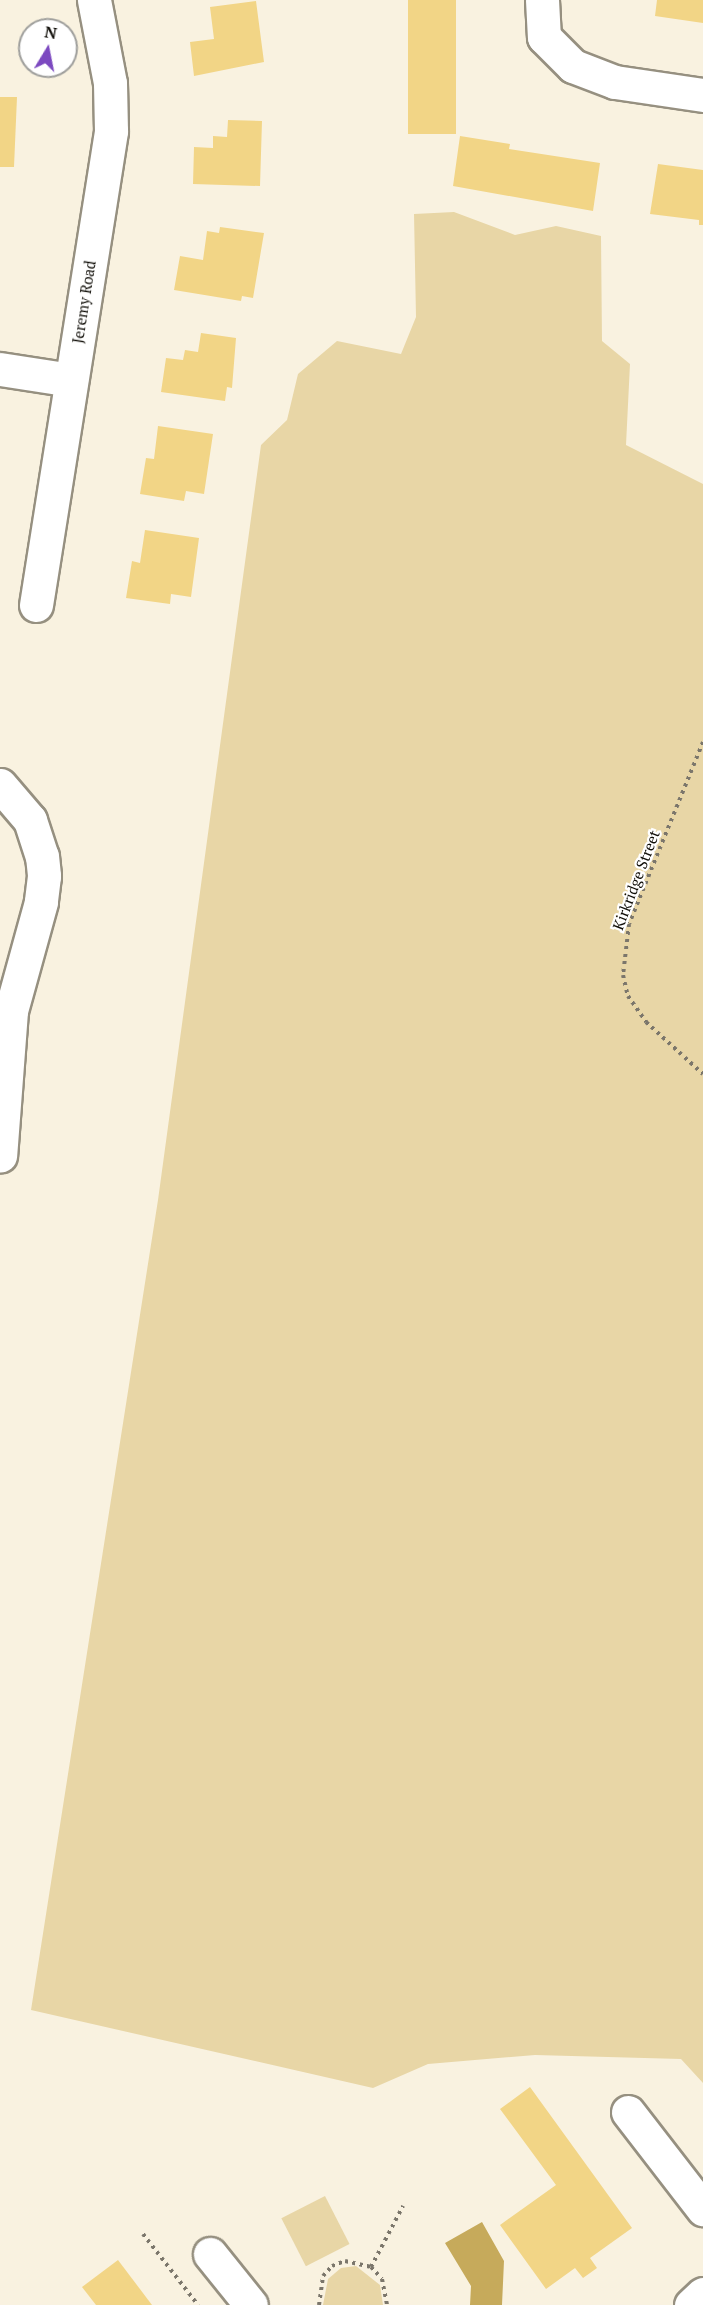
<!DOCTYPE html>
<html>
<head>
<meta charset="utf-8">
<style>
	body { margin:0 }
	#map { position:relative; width:703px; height:2305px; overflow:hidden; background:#f9f2e0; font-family:"PT Serif",serif }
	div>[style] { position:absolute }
	.green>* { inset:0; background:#e8d6a6; transform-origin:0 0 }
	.water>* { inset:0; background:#c6aa5b }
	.building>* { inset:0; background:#f2d586; transform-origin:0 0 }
	.path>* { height:4px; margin-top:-2px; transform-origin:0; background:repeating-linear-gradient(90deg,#7b766b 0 3px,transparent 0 7.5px) }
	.roads { filter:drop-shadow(2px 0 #969080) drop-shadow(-2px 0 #969080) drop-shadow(0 2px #969080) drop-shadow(0 -2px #969080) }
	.minor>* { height:33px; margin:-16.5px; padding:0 16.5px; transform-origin:16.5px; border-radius:16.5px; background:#fff }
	span { translate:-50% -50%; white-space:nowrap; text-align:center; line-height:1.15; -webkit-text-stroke:4.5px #fff; paint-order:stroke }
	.street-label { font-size:15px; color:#100e08 }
	.north { position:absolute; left:18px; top:18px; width:60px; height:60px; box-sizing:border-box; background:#fff; border:2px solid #9f9f9c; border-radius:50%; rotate:10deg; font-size:16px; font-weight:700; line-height:24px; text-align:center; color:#100e08 }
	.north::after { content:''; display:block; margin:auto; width:21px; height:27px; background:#7c49c0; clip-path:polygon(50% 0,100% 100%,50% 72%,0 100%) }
</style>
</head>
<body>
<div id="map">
	<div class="green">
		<i style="clip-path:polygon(454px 212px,515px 235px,556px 226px,601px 236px,602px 341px,630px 364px,626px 445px,703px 484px,703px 2083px,681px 2059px,535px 2055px,428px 2064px,373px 2088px,31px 2010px,158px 1200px,261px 445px,287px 420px,298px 374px,337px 341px,401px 354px,416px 317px,414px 214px)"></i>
		<i style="left:325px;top:2196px;width:54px;height:49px;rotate:63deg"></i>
		<i style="clip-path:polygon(356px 2266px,380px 2285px,383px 2305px,323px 2305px,328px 2279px,341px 2268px)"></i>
	</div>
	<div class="water">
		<i style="clip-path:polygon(482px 2222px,504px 2261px,502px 2305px,470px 2305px,471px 2286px,445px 2243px)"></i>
	</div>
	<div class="building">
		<i style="left:408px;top:0;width:48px;height:134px"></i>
		<i style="clip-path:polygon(657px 0,703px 0,703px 23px,655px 16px)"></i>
		<i style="clip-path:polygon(256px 1px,264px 62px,194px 76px,190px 42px,214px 39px,210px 7px)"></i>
		<i style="clip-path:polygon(0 97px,17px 97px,14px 167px,0 167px)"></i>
		<i style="clip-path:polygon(228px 120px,262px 121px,260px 186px,193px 184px,194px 147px,213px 148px,213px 136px,227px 137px)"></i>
		<i style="clip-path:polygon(460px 136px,510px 144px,509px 149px,600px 163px,593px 211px,453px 186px)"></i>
		<i style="clip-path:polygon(658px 164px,703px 170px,703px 225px,699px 225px,699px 220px,650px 214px)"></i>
		<i style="clip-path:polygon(220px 227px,264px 233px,253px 298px,242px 296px,241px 301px,174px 290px,180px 256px,203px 260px,207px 231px,219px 233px)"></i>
		<i style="clip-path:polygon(201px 333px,236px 338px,232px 388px,227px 387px,225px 401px,161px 392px,166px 358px,183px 360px,185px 350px,198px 352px)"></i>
		<i style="clip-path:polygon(158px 426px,213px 434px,204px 494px,186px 491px,184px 501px,140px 494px,146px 458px,154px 459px)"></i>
		<i style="clip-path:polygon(145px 530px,199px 538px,191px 597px,171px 594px,170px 604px,126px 598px,132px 561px,140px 563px)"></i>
		<i style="clip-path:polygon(530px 2087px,632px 2228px,590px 2258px,597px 2268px,583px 2278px,575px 2268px,546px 2289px,500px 2225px,556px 2185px,500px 2109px)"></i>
		<i style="clip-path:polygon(118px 2260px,152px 2305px,96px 2305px,82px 2287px)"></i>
	</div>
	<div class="path">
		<i style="left:703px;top:742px;width:196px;rotate:112.1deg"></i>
		<i style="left:629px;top:924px;width:51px;rotate:96.7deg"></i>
		<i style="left:623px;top:975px;width:22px;rotate:77deg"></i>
		<i style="left:628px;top:996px;width:32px;rotate:55deg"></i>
		<i style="left:646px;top:1022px;width:77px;rotate:42.4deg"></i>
		<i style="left:143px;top:2234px;width:90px;rotate:52.2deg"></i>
		<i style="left:371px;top:2267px;width:69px;rotate:-62.3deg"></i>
		<i style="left:319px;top:2305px;width:29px;rotate:-82deg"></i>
		<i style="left:323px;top:2276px;width:13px;rotate:-48deg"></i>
		<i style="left:332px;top:2266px;width:14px;rotate:-21deg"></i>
		<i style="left:345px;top:2261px;width:27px;rotate:13deg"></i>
		<i style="left:371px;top:2267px;width:16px;rotate:47deg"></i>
		<i style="left:382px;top:2279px;width:26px;rotate:79deg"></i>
	</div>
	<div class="roads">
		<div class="minor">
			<i style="left:542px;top:0;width:37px;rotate:87deg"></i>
			<i style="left:544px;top:37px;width:41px;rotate:45deg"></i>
			<i style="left:573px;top:66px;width:45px;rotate:20.9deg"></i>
			<i style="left:615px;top:82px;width:89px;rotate:8.4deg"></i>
			<i style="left:0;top:369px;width:72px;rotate:8.8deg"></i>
			<i style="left:36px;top:605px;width:480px;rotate:-81deg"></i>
			<i style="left:111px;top:131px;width:48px;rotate:-91.2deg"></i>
			<i style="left:110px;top:83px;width:85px;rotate:-100.9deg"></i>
			<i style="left:0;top:785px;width:46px;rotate:49.4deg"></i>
			<i style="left:30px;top:820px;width:38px;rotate:72deg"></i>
			<i style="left:42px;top:856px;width:20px;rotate:84deg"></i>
			<i style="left:44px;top:876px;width:26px;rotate:97deg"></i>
			<i style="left:41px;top:902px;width:113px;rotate:105.4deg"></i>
			<i style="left:11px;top:1011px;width:145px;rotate:94.3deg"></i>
			<i style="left:628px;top:2112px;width:123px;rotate:52.3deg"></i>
			<i style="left:210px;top:2254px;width:65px;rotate:51.2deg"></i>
			<i style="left:691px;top:2305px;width:16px;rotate:-43deg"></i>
		</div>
	</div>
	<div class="street-label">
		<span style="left:84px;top:302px;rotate:-81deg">Jeremy Road</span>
		<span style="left:636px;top:880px;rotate:-69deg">Kirkridge Street</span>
	</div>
	<div class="north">N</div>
</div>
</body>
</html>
